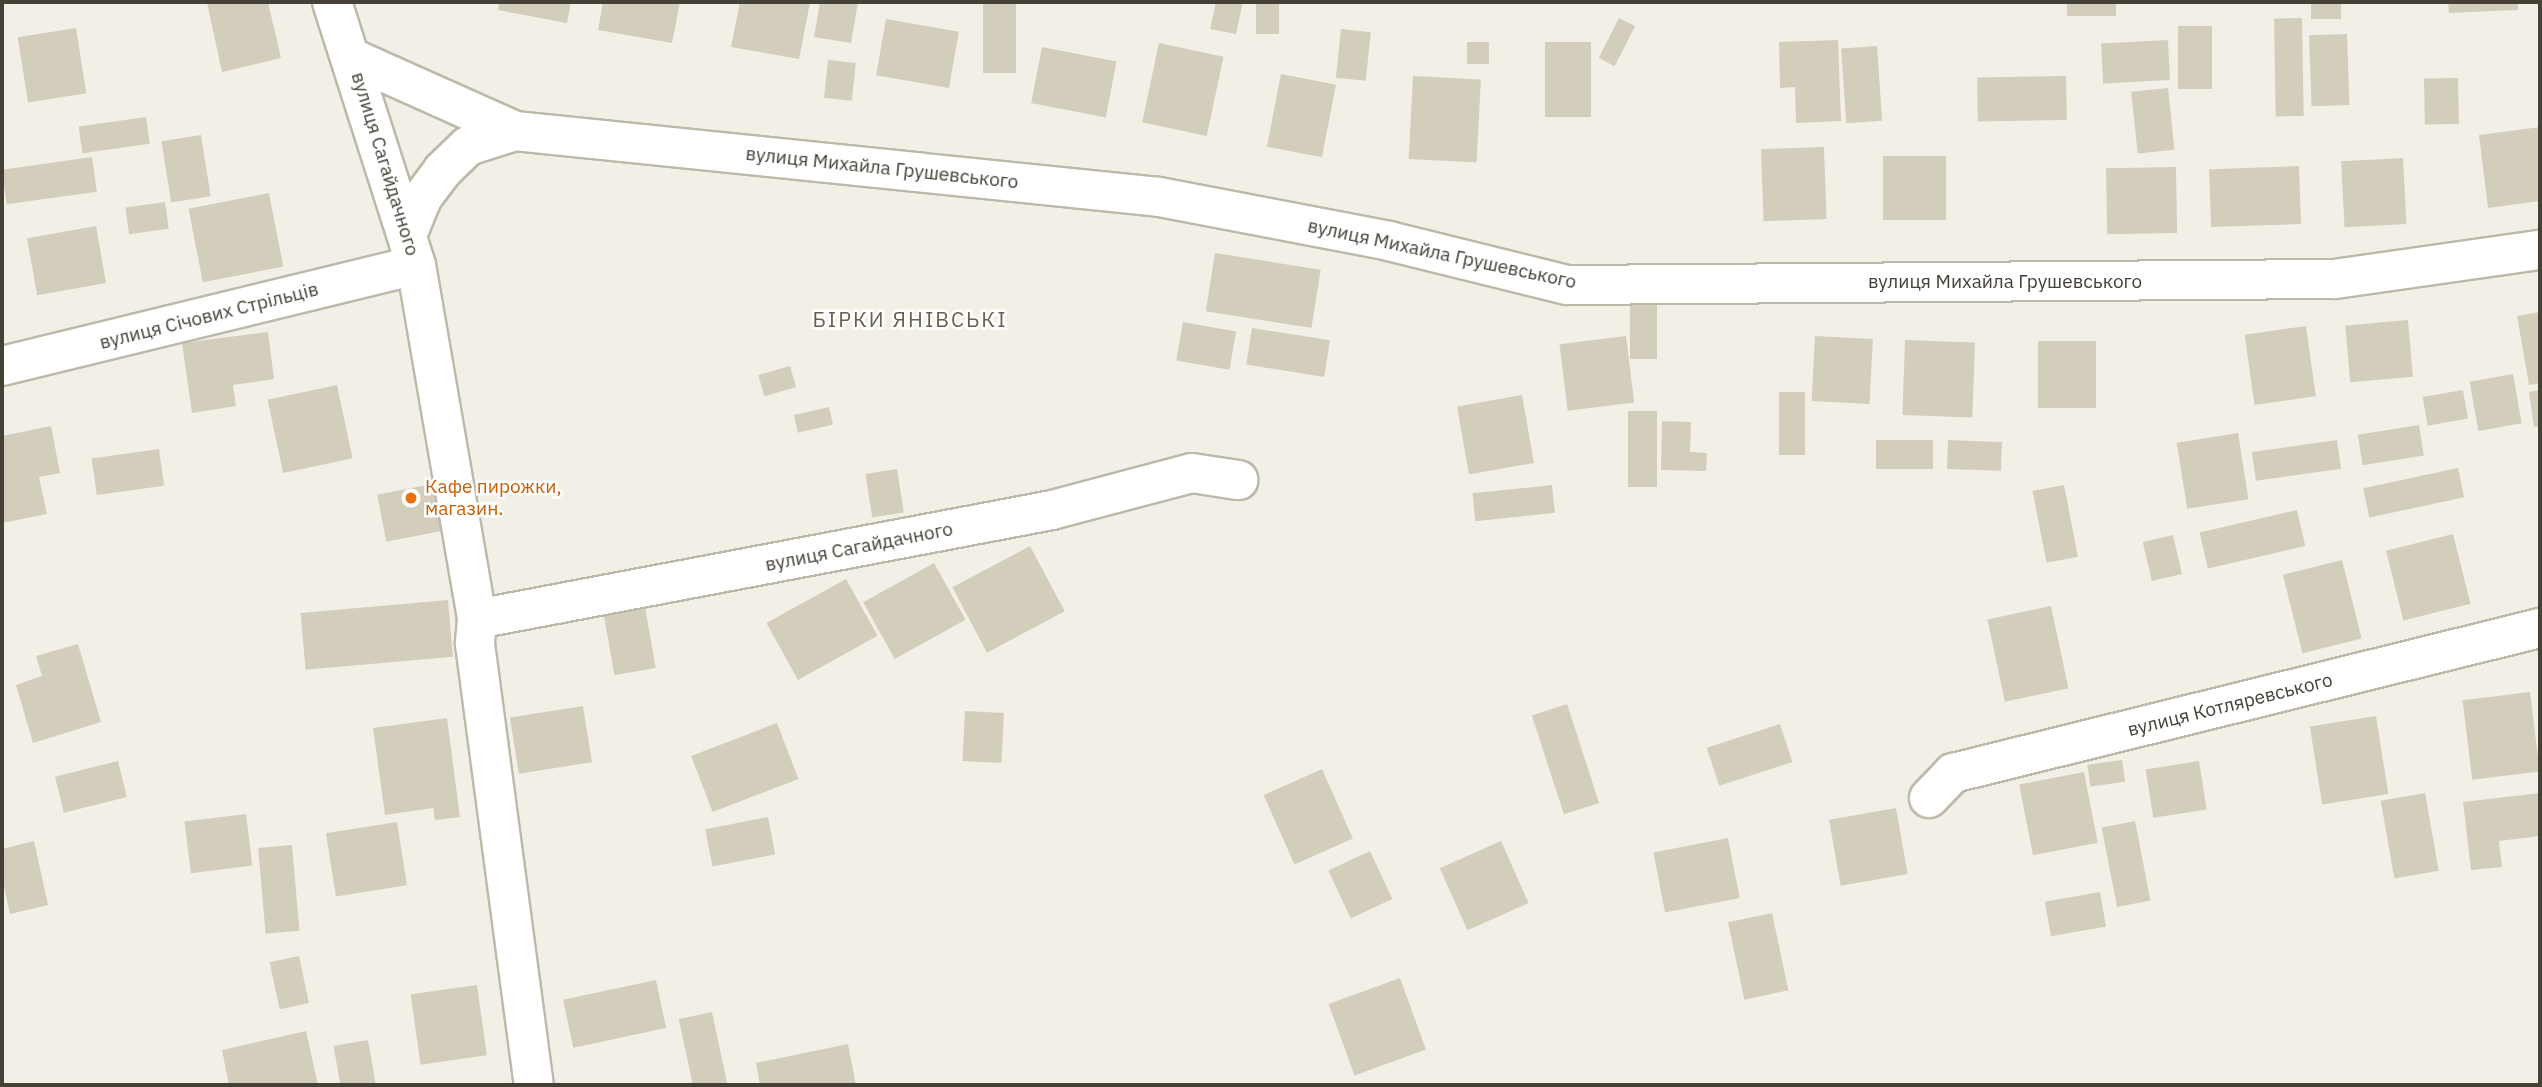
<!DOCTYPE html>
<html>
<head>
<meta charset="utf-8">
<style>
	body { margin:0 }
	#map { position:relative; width:2542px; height:1087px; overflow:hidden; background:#f2f0e6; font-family:"IBM Plex Sans",sans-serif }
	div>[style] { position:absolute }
	.building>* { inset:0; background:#d3cdbc; transform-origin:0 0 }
	.roads { filter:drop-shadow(2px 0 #bdb9a9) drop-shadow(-2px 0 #bdb9a9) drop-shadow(0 2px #bdb9a9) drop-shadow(0 -2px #bdb9a9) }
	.minor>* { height:38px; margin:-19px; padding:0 19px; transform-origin:19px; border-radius:19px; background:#fff }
	.dots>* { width:19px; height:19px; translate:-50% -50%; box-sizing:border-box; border:4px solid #fff; border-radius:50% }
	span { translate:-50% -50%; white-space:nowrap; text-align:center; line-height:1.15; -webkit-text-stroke:5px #fff; paint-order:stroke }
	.street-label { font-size:19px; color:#454136 }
	.food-label { font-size:19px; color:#c56008 }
	.left { translate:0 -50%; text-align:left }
	.neighbourhood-label { font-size:21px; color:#67604d; letter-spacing:2px }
	.frame { position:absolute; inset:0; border:4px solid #454136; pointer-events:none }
</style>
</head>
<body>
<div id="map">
	<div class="building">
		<i style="clip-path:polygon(268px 2px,281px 58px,222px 72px,207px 3px)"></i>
		<i style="clip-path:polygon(499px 2px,571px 2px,567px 23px,498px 10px)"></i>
		<i style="clip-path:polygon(603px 2px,680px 2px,672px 43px,598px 30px)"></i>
		<i style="clip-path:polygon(740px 2px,810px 3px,799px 59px,731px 47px)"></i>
		<i style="clip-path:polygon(820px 2px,858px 2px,851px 43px,814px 37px)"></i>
		<i style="left:983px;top:2px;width:33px;height:71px"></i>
		<i style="clip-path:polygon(1216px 2px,1243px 2px,1236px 34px,1210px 29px)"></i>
		<i style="left:1256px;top:2px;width:23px;height:32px"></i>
		<i style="left:2067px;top:2px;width:49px;height:14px"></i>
		<i style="left:2311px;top:2px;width:30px;height:17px"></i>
		<i style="clip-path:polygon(2448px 2px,2518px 2px,2518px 10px,2449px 13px)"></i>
		<i style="left:1619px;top:18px;width:18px;height:45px;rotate:27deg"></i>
		<i style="left:2302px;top:18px;width:98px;height:28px;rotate:89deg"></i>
		<i style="left:886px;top:19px;width:74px;height:57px;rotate:10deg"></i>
		<i style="left:2178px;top:26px;width:34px;height:63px"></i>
		<i style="left:76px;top:28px;width:66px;height:59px;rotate:81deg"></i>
		<i style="left:1341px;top:29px;width:30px;height:49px;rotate:6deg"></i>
		<i style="left:2347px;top:34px;width:71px;height:38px;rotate:88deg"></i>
		<i style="clip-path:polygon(1838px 40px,1841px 121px,1796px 123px,1795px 87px,1780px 88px,1779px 42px)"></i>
		<i style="left:2168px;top:40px;width:40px;height:67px;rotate:87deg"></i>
		<i style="left:1467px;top:42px;width:22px;height:22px"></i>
		<i style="left:1591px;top:42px;width:75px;height:46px;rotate:90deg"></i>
		<i style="left:1159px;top:43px;width:66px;height:81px;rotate:12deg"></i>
		<i style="left:1877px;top:46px;width:75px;height:36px;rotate:86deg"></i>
		<i style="left:1042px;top:47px;width:76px;height:57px;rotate:11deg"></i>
		<i style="left:828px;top:60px;width:28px;height:38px;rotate:6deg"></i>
		<i style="left:1281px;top:74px;width:56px;height:74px;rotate:11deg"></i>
		<i style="left:1413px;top:76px;width:68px;height:83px;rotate:3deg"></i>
		<i style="left:2066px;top:76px;width:44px;height:89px;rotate:89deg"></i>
		<i style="left:2458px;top:78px;width:46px;height:34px;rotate:89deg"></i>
		<i style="left:2168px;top:88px;width:62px;height:37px;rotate:84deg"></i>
		<i style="left:146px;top:117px;width:27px;height:68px;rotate:82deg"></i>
		<i style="clip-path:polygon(2540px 127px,2540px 201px,2488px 208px,2479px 135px)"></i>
		<i style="left:201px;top:135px;width:62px;height:40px;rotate:81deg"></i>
		<i style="left:1824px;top:147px;width:72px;height:63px;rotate:88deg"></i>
		<i style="left:1883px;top:156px;width:63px;height:64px"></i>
		<i style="left:92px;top:157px;width:35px;height:91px;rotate:82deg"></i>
		<i style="left:2403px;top:158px;width:66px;height:62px;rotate:87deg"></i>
		<i style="left:2299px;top:166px;width:58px;height:90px;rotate:88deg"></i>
		<i style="left:2176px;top:167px;width:66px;height:70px;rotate:89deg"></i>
		<i style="left:269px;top:193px;width:75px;height:82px;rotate:79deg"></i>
		<i style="left:165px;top:202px;width:27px;height:40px;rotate:82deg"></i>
		<i style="left:96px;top:226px;width:58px;height:70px;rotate:80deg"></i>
		<i style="left:1215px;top:253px;width:107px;height:59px;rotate:9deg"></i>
		<i style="left:1630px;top:296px;width:27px;height:63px"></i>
		<i style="clip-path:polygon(2540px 312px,2540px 383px,2529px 385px,2517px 316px)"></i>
		<i style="left:2408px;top:320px;width:57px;height:63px;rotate:85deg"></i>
		<i style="left:1183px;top:322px;width:54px;height:39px;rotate:10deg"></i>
		<i style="left:2306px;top:326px;width:71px;height:62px;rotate:82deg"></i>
		<i style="left:1252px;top:328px;width:79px;height:37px;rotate:9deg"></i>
		<i style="clip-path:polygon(268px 332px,274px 379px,233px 385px,236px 406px,192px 413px,182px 343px)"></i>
		<i style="left:1626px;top:336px;width:67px;height:67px;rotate:83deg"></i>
		<i style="left:1815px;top:336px;width:58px;height:65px;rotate:3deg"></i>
		<i style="left:1905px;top:340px;width:70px;height:75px;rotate:2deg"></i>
		<i style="left:2038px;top:341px;width:58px;height:67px"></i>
		<i style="left:790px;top:366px;width:22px;height:33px;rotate:74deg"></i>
		<i style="left:2513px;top:374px;width:50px;height:44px;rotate:80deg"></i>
		<i style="left:337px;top:385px;width:75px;height:71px;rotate:78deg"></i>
		<i style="left:2463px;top:390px;width:29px;height:41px;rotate:80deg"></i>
		<i style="clip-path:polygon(2540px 390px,2540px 426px,2534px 427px,2529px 392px)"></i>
		<i style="left:1779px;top:392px;width:26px;height:63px"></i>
		<i style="left:1522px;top:395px;width:69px;height:66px;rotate:80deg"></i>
		<i style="left:829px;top:407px;width:18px;height:36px;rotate:77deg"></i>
		<i style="left:1628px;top:411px;width:29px;height:76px"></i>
		<i style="clip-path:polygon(1662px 421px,1691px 422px,1690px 452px,1707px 453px,1706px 471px,1661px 470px)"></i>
		<i style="left:2419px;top:425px;width:31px;height:62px;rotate:81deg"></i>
		<i style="clip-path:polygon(51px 426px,60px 473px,39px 477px,47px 514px,2px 523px,2px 436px)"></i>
		<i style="left:2238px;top:433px;width:67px;height:62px;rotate:81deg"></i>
		<i style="left:1876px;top:440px;width:57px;height:29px"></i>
		<i style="left:1948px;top:440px;width:54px;height:29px;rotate:2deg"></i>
		<i style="left:2337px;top:440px;width:29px;height:86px;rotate:82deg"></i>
		<i style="left:159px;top:449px;width:37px;height:68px;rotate:82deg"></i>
		<i style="left:2458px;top:468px;width:30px;height:97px;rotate:78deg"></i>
		<i style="left:897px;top:469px;width:44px;height:32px;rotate:81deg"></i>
		<i style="left:437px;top:483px;width:48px;height:61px;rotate:79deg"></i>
		<i style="left:1552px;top:485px;width:28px;height:80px;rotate:84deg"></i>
		<i style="left:2064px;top:485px;width:73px;height:32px;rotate:79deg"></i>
		<i style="left:2297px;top:510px;width:37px;height:100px;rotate:77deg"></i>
		<i style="left:2453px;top:534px;width:72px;height:69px;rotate:76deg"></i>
		<i style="left:2173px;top:535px;width:40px;height:31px;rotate:77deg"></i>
		<i style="left:1030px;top:546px;width:74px;height:88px;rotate:62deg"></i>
		<i style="left:2342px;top:560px;width:81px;height:61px;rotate:76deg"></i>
		<i style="left:934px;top:563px;width:65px;height:81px;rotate:61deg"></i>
		<i style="left:846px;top:579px;width:65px;height:91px;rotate:61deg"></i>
		<i style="left:448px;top:600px;width:57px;height:148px;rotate:85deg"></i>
		<i style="left:2051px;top:606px;width:84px;height:65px;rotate:78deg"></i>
		<i style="left:645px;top:607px;width:62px;height:42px;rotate:80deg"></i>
		<i style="clip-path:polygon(78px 644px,101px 722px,33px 743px,16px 685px,42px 676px,36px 656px)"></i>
		<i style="left:2530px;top:692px;width:80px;height:68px;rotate:83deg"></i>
		<i style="left:1567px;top:704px;width:104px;height:37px;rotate:72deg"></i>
		<i style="left:583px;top:706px;width:57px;height:74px;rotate:81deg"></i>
		<i style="left:965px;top:711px;width:39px;height:50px;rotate:3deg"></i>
		<i style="left:2376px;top:716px;width:79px;height:67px;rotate:81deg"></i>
		<i style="clip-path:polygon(447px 718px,460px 817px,435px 820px,433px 808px,385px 815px,373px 728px)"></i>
		<i style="left:777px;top:723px;width:60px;height:92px;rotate:69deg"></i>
		<i style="left:1780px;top:724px;width:40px;height:77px;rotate:72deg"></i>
		<i style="left:2122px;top:760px;width:22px;height:35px;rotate:82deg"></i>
		<i style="left:118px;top:761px;width:37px;height:65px;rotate:76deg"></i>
		<i style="left:2199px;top:761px;width:49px;height:54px;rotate:81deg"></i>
		<i style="left:1322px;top:769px;width:76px;height:64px;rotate:66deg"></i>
		<i style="left:2084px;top:772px;width:72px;height:66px;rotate:79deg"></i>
		<i style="left:2425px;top:793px;width:79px;height:45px;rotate:80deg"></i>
		<i style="clip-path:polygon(2540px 793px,2540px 836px,2499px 841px,2502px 867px,2471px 870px,2463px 802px)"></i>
		<i style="left:1896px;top:808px;width:67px;height:68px;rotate:80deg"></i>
		<i style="left:246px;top:814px;width:52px;height:62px;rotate:83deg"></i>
		<i style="left:768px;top:817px;width:38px;height:64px;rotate:79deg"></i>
		<i style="left:2135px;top:821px;width:81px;height:34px;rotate:79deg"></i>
		<i style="left:397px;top:822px;width:64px;height:72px;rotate:81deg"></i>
		<i style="left:1728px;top:838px;width:61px;height:76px;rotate:79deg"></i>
		<i style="clip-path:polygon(34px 841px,48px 905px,10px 914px,2px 878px,2px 849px)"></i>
		<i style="left:1501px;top:841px;width:68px;height:67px;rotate:66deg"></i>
		<i style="left:292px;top:845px;width:86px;height:34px;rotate:85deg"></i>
		<i style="left:1370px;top:851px;width:53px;height:46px;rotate:65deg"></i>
		<i style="left:2100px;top:892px;width:35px;height:56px;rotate:80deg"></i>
		<i style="left:1772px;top:913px;width:79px;height:45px;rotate:78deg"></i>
		<i style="left:299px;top:956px;width:48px;height:30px;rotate:78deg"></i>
		<i style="left:1400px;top:978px;width:76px;height:76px;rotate:70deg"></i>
		<i style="left:656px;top:980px;width:49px;height:95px;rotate:78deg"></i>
		<i style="left:477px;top:985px;width:71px;height:67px;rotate:82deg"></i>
		<i style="left:712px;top:1012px;width:75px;height:34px;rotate:78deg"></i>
		<i style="clip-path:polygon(306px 1031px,318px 1085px,229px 1085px,222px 1050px)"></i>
		<i style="left:368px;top:1040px;width:46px;height:35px;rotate:80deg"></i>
		<i style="clip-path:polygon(848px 1044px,856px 1085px,760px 1085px,756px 1063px)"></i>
	</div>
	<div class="roads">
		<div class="minor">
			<i style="left:332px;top:2px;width:276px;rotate:72.3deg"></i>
			<i style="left:416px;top:265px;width:359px;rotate:80.2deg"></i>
			<i style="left:477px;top:619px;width:25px;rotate:95deg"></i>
			<i style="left:475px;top:644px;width:445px;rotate:82.4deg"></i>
			<i style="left:352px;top:58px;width:179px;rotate:24.1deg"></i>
			<i style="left:515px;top:131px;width:647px;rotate:5.85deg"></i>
			<i style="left:1159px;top:197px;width:234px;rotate:10.8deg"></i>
			<i style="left:1389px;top:241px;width:183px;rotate:13.9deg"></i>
			<i style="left:1567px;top:285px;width:768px;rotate:-0.45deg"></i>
			<i style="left:2335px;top:279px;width:207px;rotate:-8.1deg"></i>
			<i style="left:408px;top:233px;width:38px;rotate:-68deg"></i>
			<i style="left:422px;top:198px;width:34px;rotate:-53deg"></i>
			<i style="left:442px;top:171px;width:36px;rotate:-44deg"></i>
			<i style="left:468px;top:146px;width:49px;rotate:-17.7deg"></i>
			<i style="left:2px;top:366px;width:426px;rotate:-13.7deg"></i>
			<i style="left:477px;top:619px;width:585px;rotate:-10.73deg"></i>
			<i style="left:1052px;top:510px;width:145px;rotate:-14.8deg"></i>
			<i style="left:1192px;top:473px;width:47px;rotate:8.7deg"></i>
			<i style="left:1929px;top:798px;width:35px;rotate:-46deg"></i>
			<i style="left:1953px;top:773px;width:605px;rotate:-13.88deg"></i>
		</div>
	</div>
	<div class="dots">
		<i style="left:411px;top:498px;background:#e8710a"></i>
	</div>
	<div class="street-label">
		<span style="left:385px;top:164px;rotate:73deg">вулиця Сагайдачного</span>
		<span style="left:882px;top:168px;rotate:6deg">вулиця Михайла Грушевського</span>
		<span style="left:1442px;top:254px;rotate:12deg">вулиця Михайла Грушевського</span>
		<span style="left:2005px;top:282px">вулиця Михайла Грушевського</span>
		<span style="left:209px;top:316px;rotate:-14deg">вулиця Січових Стрільців</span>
		<span style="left:859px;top:547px;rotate:-11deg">вулиця Сагайдачного</span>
		<span style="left:2230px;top:705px;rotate:-14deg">вулиця Котляревського</span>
	</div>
	<div class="food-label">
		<span class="left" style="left:425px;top:498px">Кафе пирожки,<br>магазин.</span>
	</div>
	<div class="neighbourhood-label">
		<span style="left:910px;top:319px">БІРКИ ЯНІВСЬКІ</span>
	</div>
	<div class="frame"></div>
</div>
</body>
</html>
